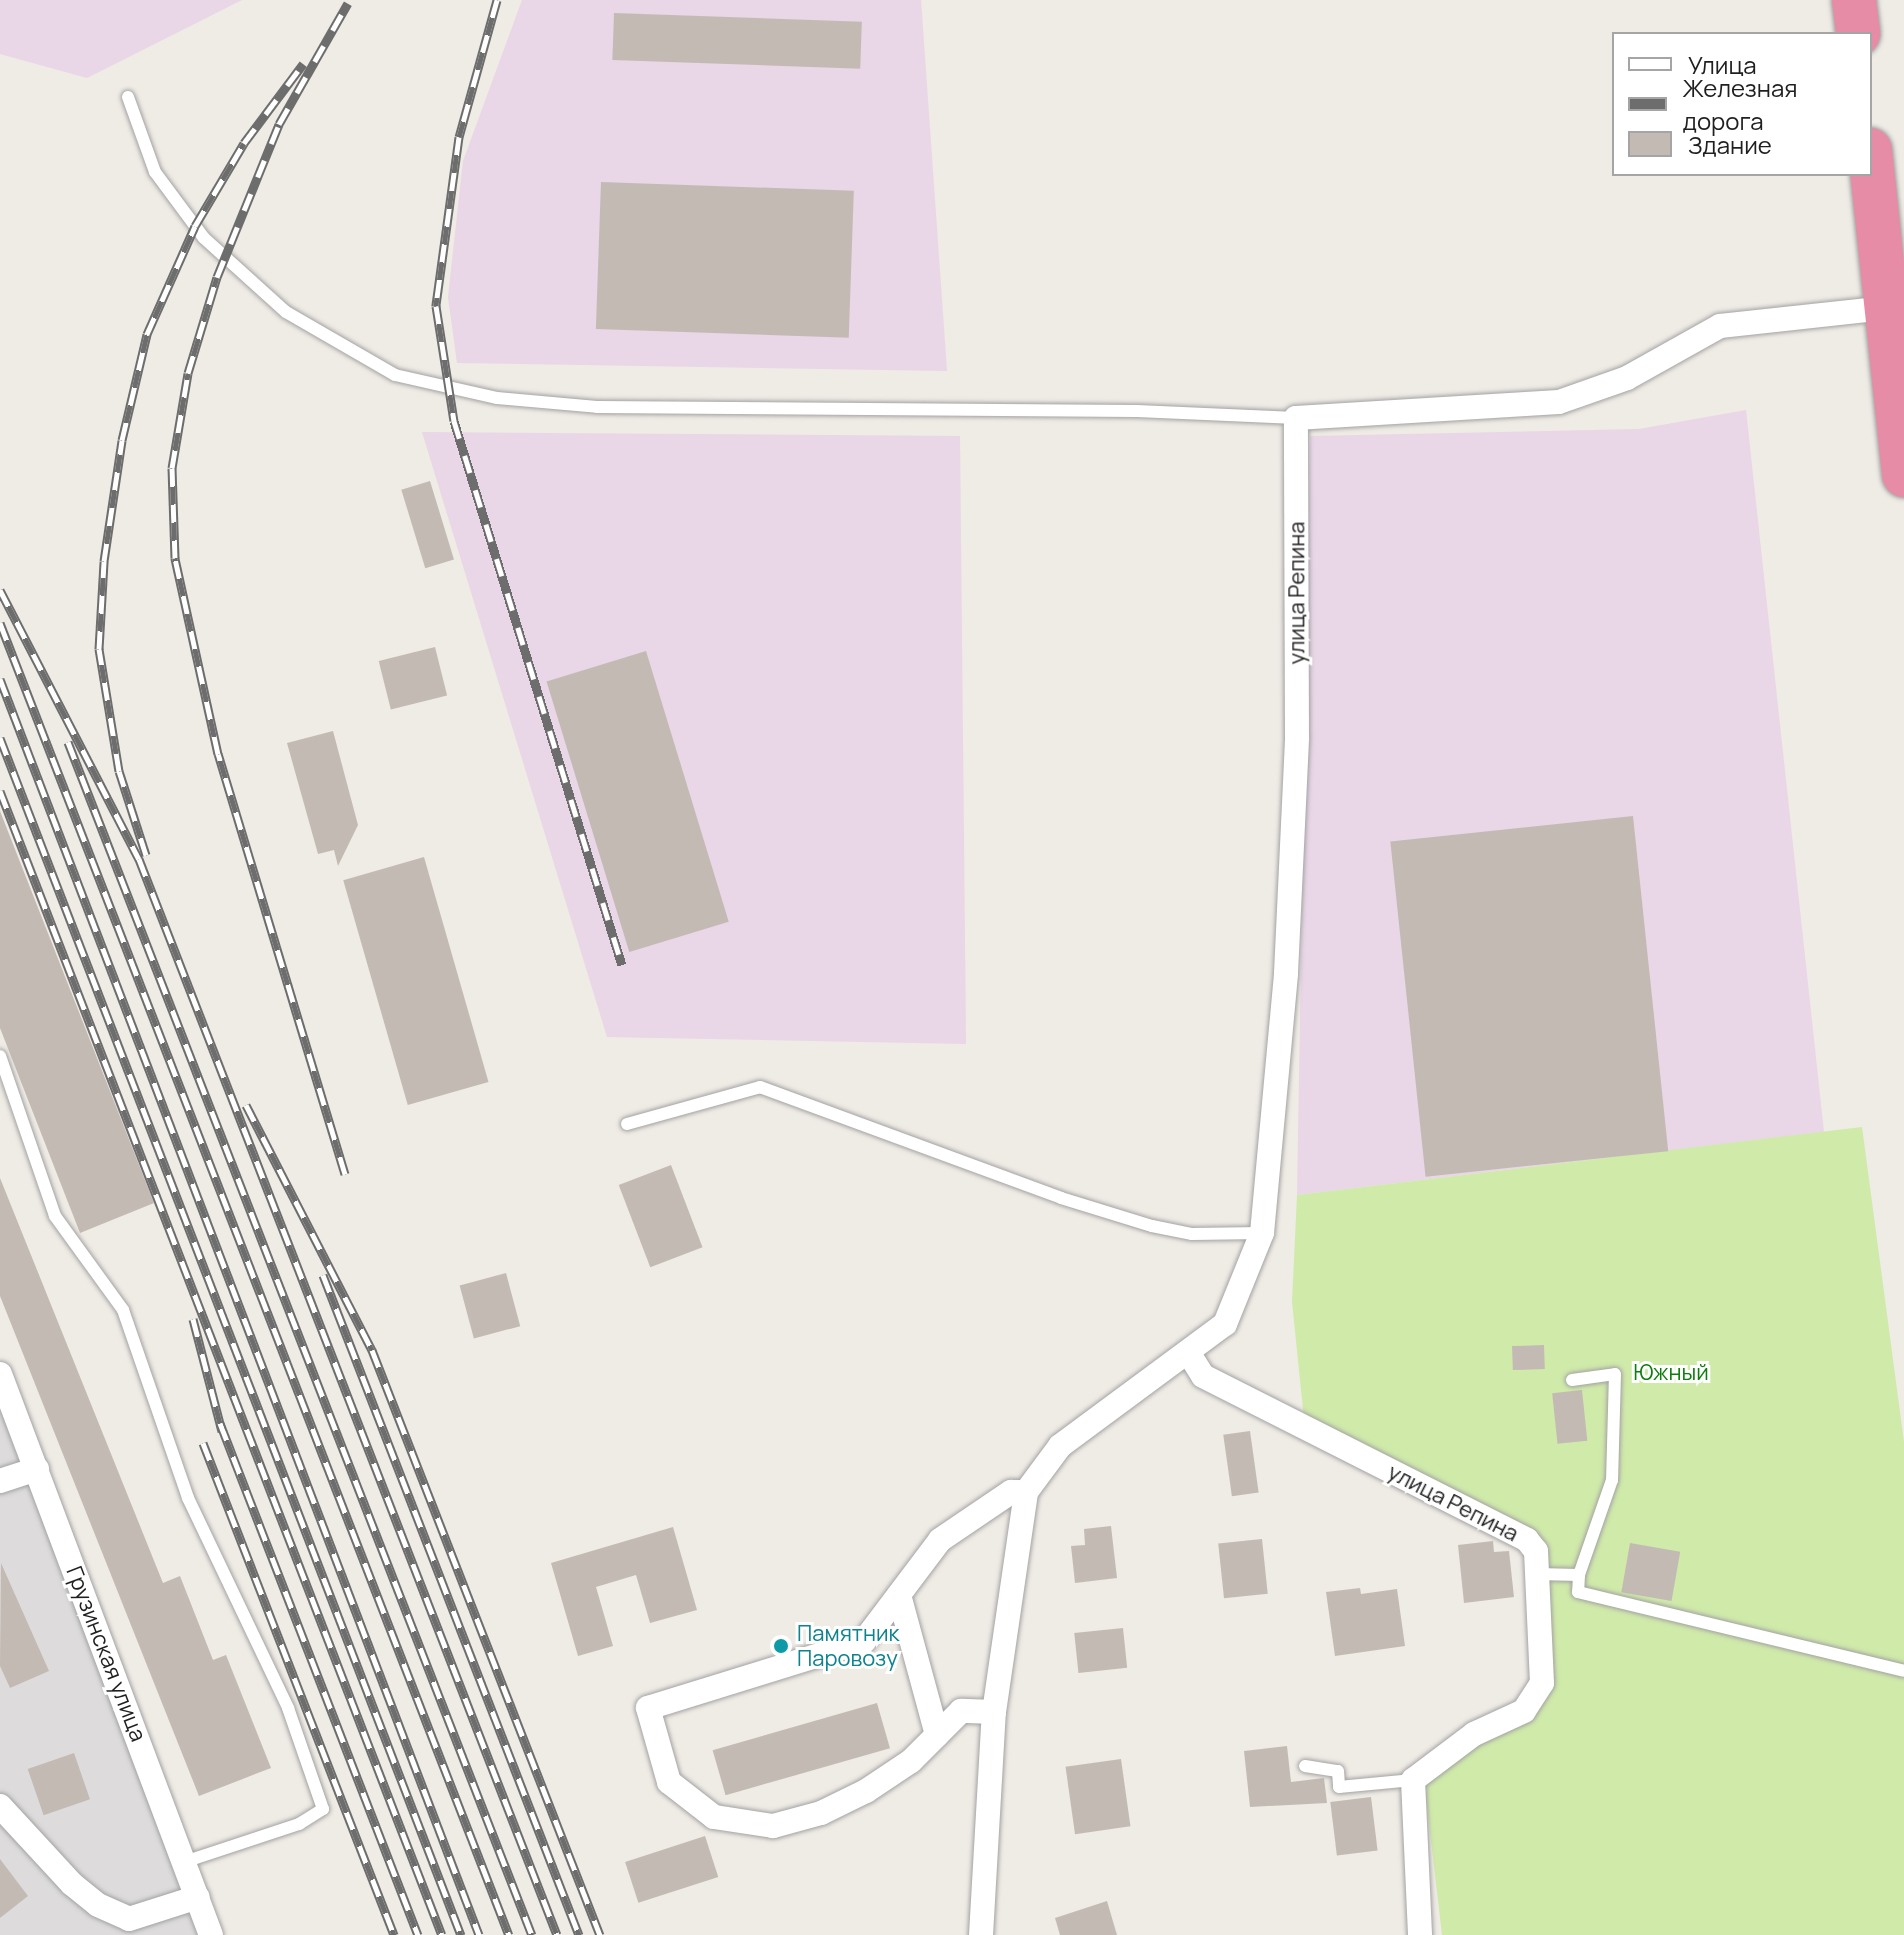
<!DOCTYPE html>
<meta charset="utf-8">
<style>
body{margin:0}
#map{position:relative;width:1904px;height:1935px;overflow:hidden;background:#efebe5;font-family:Manrope,sans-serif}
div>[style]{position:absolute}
.residential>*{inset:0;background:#dddbdc}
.industrial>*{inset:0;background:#e9d6e7}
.grass>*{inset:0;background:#d0eaaa}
.building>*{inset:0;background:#c4bab4;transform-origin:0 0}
.roads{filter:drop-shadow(0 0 2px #a3a3a3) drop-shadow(0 0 2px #a3a3a3)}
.lane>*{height:12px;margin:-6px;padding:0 6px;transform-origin:6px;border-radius:6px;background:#fff}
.street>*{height:24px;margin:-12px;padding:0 12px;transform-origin:12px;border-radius:12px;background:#fff}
.highway>*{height:44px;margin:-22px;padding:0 22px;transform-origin:22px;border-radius:22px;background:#e78ca6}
.rail>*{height:9px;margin-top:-4.5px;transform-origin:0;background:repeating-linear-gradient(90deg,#fff 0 18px,#6d6d6d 0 36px);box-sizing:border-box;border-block:2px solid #6d6d6d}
.dots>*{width:22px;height:22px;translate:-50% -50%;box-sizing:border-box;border:4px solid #fff;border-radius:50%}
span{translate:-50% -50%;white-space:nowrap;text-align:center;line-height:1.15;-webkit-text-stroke:6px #fff;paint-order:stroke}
.street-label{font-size:22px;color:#1f1f1f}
.park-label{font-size:22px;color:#0d7e0b}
.culture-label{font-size:22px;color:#0d838f}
.left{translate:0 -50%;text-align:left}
.legend{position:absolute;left:1612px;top:32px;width:260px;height:144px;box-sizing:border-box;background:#fff;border:2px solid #a5a5a5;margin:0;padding:10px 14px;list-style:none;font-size:24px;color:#1f1f1f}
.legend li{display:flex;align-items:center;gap:16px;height:40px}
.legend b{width:40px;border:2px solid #a5a5a5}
</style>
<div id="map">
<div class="residential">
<div style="clip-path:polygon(0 1374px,211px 1935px,0 1935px)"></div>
</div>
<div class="industrial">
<div style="clip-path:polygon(0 0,242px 0,87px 78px,0 54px)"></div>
<div style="clip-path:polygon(522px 0,921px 0,947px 371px,457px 363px,448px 297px,463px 161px)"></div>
<div style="clip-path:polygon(1746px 410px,1824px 1132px,1297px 1195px,1310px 436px,1639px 429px)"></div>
<div style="clip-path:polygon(422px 432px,960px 436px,966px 1044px,607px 1037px)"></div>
</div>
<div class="grass">
<div style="clip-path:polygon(1862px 1127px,1904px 1442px,1904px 1935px,1442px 1935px,1423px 1772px,1542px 1683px,1536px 1551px,1304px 1419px,1292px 1302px,1297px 1195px)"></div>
</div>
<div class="building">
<div style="left:614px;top:13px;width:248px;height:47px;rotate:2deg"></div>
<div style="left:601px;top:182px;width:253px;height:147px;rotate:2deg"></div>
<div style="left:430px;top:481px;width:82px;height:30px;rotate:73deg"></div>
<div style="left:435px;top:647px;width:50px;height:58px;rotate:76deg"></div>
<div style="left:646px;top:651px;width:283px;height:104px;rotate:73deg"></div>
<div style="clip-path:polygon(333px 731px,358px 825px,338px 866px,334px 850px,318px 854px,287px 743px)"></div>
<div style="clip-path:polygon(0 811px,154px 1203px,80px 1233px,0 1028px)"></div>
<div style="left:1633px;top:816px;width:337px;height:244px;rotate:84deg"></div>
<div style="left:424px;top:857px;width:234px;height:84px;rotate:74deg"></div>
<div style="left:671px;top:1165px;width:88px;height:56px;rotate:69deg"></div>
<div style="clip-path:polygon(0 1178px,163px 1583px,180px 1576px,213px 1660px,226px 1655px,271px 1768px,199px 1796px,0 1296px)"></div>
<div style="left:506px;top:1273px;width:55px;height:48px;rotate:75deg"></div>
<div style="left:1544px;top:1345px;width:24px;height:32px;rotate:88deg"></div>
<div style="left:1582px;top:1390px;width:51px;height:30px;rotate:84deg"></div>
<div style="left:1250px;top:1431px;width:62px;height:27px;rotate:82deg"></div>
<div style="clip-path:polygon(1111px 1526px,1117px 1578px,1075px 1583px,1071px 1546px,1085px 1545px,1084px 1529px)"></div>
<div style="clip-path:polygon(673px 1527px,697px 1610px,650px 1623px,636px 1575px,596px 1587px,613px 1646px,578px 1656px,551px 1563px)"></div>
<div style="left:1262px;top:1539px;width:55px;height:44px;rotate:84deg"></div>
<div style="clip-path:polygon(1493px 1541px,1494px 1552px,1509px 1551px,1514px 1597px,1464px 1603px,1458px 1545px)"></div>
<div style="left:1630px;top:1543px;width:51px;height:50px;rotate:10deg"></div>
<div style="clip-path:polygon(1px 1563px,49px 1671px,10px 1688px,0 1666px)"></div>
<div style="clip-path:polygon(1360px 1588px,1361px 1594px,1397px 1589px,1405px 1646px,1335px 1656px,1326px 1592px)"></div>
<div style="left:1123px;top:1628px;width:40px;height:49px;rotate:84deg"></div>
<div style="left:877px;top:1703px;width:47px;height:171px;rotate:74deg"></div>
<div style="clip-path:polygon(1287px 1746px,1291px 1782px,1324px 1778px,1327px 1803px,1250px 1807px,1244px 1751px)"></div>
<div style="left:74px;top:1753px;width:49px;height:49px;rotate:71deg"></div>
<div style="left:1121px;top:1759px;width:68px;height:56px;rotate:82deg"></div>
<div style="left:1371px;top:1797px;width:54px;height:41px;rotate:83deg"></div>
<div style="left:705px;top:1836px;width:43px;height:84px;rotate:72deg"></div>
<div style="clip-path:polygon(0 1859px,28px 1896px,0 1918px)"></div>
<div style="clip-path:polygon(1107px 1901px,1117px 1935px,1060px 1935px,1055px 1918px)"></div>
</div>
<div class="roads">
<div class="lane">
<div style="left:128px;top:97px;width:80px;rotate:70.2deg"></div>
<div style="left:155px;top:172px;width:82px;rotate:53.4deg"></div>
<div style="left:204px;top:238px;width:110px;rotate:42.1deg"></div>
<div style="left:286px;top:312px;width:126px;rotate:30deg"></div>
<div style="left:395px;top:375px;width:105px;rotate:12.7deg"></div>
<div style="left:497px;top:398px;width:100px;rotate:5.1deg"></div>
<div style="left:597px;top:407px;width:540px;rotate:0.42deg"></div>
<div style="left:1137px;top:411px;width:159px;rotate:2.5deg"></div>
<div style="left:0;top:1056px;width:169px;rotate:71deg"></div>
<div style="left:55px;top:1216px;width:116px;rotate:54.1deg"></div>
<div style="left:123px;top:1310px;width:199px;rotate:70.9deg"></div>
<div style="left:188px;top:1498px;width:233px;rotate:64.5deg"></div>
<div style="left:288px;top:1708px;width:107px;rotate:70.9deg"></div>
<div style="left:323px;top:1809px;width:28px;rotate:148deg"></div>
<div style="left:299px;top:1824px;width:121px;rotate:161.7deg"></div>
<div style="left:627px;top:1124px;width:138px;rotate:-15.5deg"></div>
<div style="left:760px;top:1087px;width:321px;rotate:20.2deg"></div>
<div style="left:1061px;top:1198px;width:95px;rotate:17.1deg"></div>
<div style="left:1152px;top:1226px;width:41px;rotate:11.3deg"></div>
<div style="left:1192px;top:1234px;width:70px;rotate:-0.8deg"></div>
<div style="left:1572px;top:1380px;width:43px;rotate:-7.9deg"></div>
<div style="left:1615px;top:1374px;width:106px;rotate:91.6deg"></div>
<div style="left:1612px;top:1480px;width:101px;rotate:109.2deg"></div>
<div style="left:1537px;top:1574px;width:42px;rotate:1.4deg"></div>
<div style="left:1579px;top:1575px;width:17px;rotate:93deg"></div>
<div style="left:1578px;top:1592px;width:335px;rotate:13.6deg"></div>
<div style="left:1305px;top:1766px;width:33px;rotate:9deg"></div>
<div style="left:1338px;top:1771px;width:16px;rotate:86deg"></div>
<div style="left:1339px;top:1787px;width:74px;rotate:-5.4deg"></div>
</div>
<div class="street">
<div style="left:1188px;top:1352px;width:28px;rotate:58deg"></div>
<div style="left:1203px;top:1376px;width:363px;rotate:26.8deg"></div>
<div style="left:1527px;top:1540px;width:14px;rotate:51deg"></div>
<div style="left:1536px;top:1551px;width:132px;rotate:87.4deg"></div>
<div style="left:1542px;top:1683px;width:33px;rotate:123deg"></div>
<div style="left:1524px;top:1711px;width:55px;rotate:155.3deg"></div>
<div style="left:1474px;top:1734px;width:76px;rotate:143deg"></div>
<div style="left:1413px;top:1780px;width:155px;rotate:87.4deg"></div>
<div style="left:0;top:1374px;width:599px;rotate:69.39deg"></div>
<div style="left:0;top:1481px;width:39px;rotate:-18deg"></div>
<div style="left:899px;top:1595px;width:145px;rotate:74.8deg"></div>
<div style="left:994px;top:1712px;width:33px;rotate:-178deg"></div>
<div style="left:961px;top:1711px;width:71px;rotate:135deg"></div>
<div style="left:911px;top:1761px;width:54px;rotate:146.3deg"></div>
<div style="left:866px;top:1791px;width:50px;rotate:153.9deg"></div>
<div style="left:821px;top:1813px;width:50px;rotate:164.8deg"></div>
<div style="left:773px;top:1826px;width:60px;rotate:-171.3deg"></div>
<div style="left:714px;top:1817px;width:57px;rotate:-142.1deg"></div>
<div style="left:669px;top:1782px;width:77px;rotate:-105.8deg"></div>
<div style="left:648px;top:1708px;width:226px;rotate:-17.2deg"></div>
<div style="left:864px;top:1641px;width:126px;rotate:-53deg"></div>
<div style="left:940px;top:1540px;width:86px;rotate:-34.1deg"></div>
<div style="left:1011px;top:1492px;width:15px"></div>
<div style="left:0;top:1806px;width:106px;rotate:47.3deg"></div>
<div style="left:72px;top:1884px;width:33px;rotate:39deg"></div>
<div style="left:98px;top:1905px;width:34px;rotate:24deg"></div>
<div style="left:129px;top:1919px;width:72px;rotate:-17.7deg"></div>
<div style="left:981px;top:1935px;width:223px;rotate:-86.7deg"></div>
<div style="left:994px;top:1712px;width:222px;rotate:-81.7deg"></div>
<div style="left:1026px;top:1492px;width:57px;rotate:-53.5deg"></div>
<div style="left:1060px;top:1446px;width:205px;rotate:-36.5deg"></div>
<div style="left:1225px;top:1324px;width:98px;rotate:-67.9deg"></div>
<div style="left:1262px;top:1233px;width:261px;rotate:-84.7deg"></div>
<div style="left:1286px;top:973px;width:236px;rotate:-87.3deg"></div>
<div style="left:1297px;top:737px;width:319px;rotate:-90.2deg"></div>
<div style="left:1296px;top:418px;width:263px;rotate:-3.5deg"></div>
<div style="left:1559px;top:402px;width:72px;rotate:-19.4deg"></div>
<div style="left:1627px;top:378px;width:107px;rotate:-29.2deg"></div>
<div style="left:1720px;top:326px;width:168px;rotate:-6.2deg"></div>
</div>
<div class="highway">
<div style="left:1854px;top:0;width:34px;rotate:83deg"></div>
<div style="left:1870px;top:150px;width:327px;rotate:84deg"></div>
</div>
</div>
<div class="rail">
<div style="left:497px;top:0;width:142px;rotate:105.5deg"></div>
<div style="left:459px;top:137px;width:171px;rotate:97.8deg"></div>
<div style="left:436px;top:306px;width:116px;rotate:81.1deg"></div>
<div style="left:454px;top:421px;width:569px;rotate:72.84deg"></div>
<div style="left:0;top:590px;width:303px;rotate:62.7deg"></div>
<div style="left:139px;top:859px;width:1154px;rotate:68.77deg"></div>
<div style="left:0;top:623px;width:1407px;rotate:68.8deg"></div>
<div style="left:0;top:679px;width:1344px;rotate:69.12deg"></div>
<div style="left:0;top:738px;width:1283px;rotate:68.94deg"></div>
<div style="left:68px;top:742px;width:1280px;rotate:68.75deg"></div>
<div style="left:0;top:791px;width:1226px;rotate:68.88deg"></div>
<div style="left:146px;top:855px;width:88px;rotate:-107.8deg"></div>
<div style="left:119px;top:771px;width:124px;rotate:-99.3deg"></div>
<div style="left:99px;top:649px;width:88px;rotate:-86.7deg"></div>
<div style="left:104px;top:561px;width:122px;rotate:-81.5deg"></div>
<div style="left:122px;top:440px;width:109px;rotate:-76.7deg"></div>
<div style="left:147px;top:334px;width:118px;rotate:-66deg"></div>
<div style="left:195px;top:226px;width:96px;rotate:-59.4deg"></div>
<div style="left:244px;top:143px;width:99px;rotate:-53.2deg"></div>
<div style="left:246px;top:1105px;width:276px;rotate:62.8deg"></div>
<div style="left:372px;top:1350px;width:628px;rotate:68.71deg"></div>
<div style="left:345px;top:1174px;width:439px;rotate:-106.8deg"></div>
<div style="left:218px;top:754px;width:201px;rotate:-102.4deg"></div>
<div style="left:175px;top:558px;width:90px;rotate:-91.9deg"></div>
<div style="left:172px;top:468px;width:96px;rotate:-80.4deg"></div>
<div style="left:188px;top:373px;width:100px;rotate:-73.2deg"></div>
<div style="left:217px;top:277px;width:165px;rotate:-67.9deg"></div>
<div style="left:279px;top:124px;width:139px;rotate:-60.3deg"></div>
<div style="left:323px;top:1275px;width:708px;rotate:68.8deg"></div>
<div style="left:193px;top:1319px;width:116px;rotate:75.5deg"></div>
<div style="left:220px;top:1423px;width:549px;rotate:68.86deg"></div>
<div style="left:203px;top:1443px;width:528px;rotate:68.78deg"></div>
</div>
<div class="dots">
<div style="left:781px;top:1646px;background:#0f9aa8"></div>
</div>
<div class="street-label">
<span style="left:1297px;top:593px;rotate:-90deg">улица Репина</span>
<span style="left:1453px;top:1503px;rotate:27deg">улица Репина</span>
<span style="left:106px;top:1654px;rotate:69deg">Грузинская улица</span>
</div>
<div class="park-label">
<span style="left:1671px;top:1373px">Южный</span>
</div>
<div class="culture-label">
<span class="left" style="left:797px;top:1646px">Памятник<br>Паровозу</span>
</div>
<ul class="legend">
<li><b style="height:10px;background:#fff"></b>Улица</li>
<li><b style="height:10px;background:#6d6d6d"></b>Железная дорога</li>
<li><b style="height:22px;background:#c4bab4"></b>Здание</li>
</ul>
</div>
